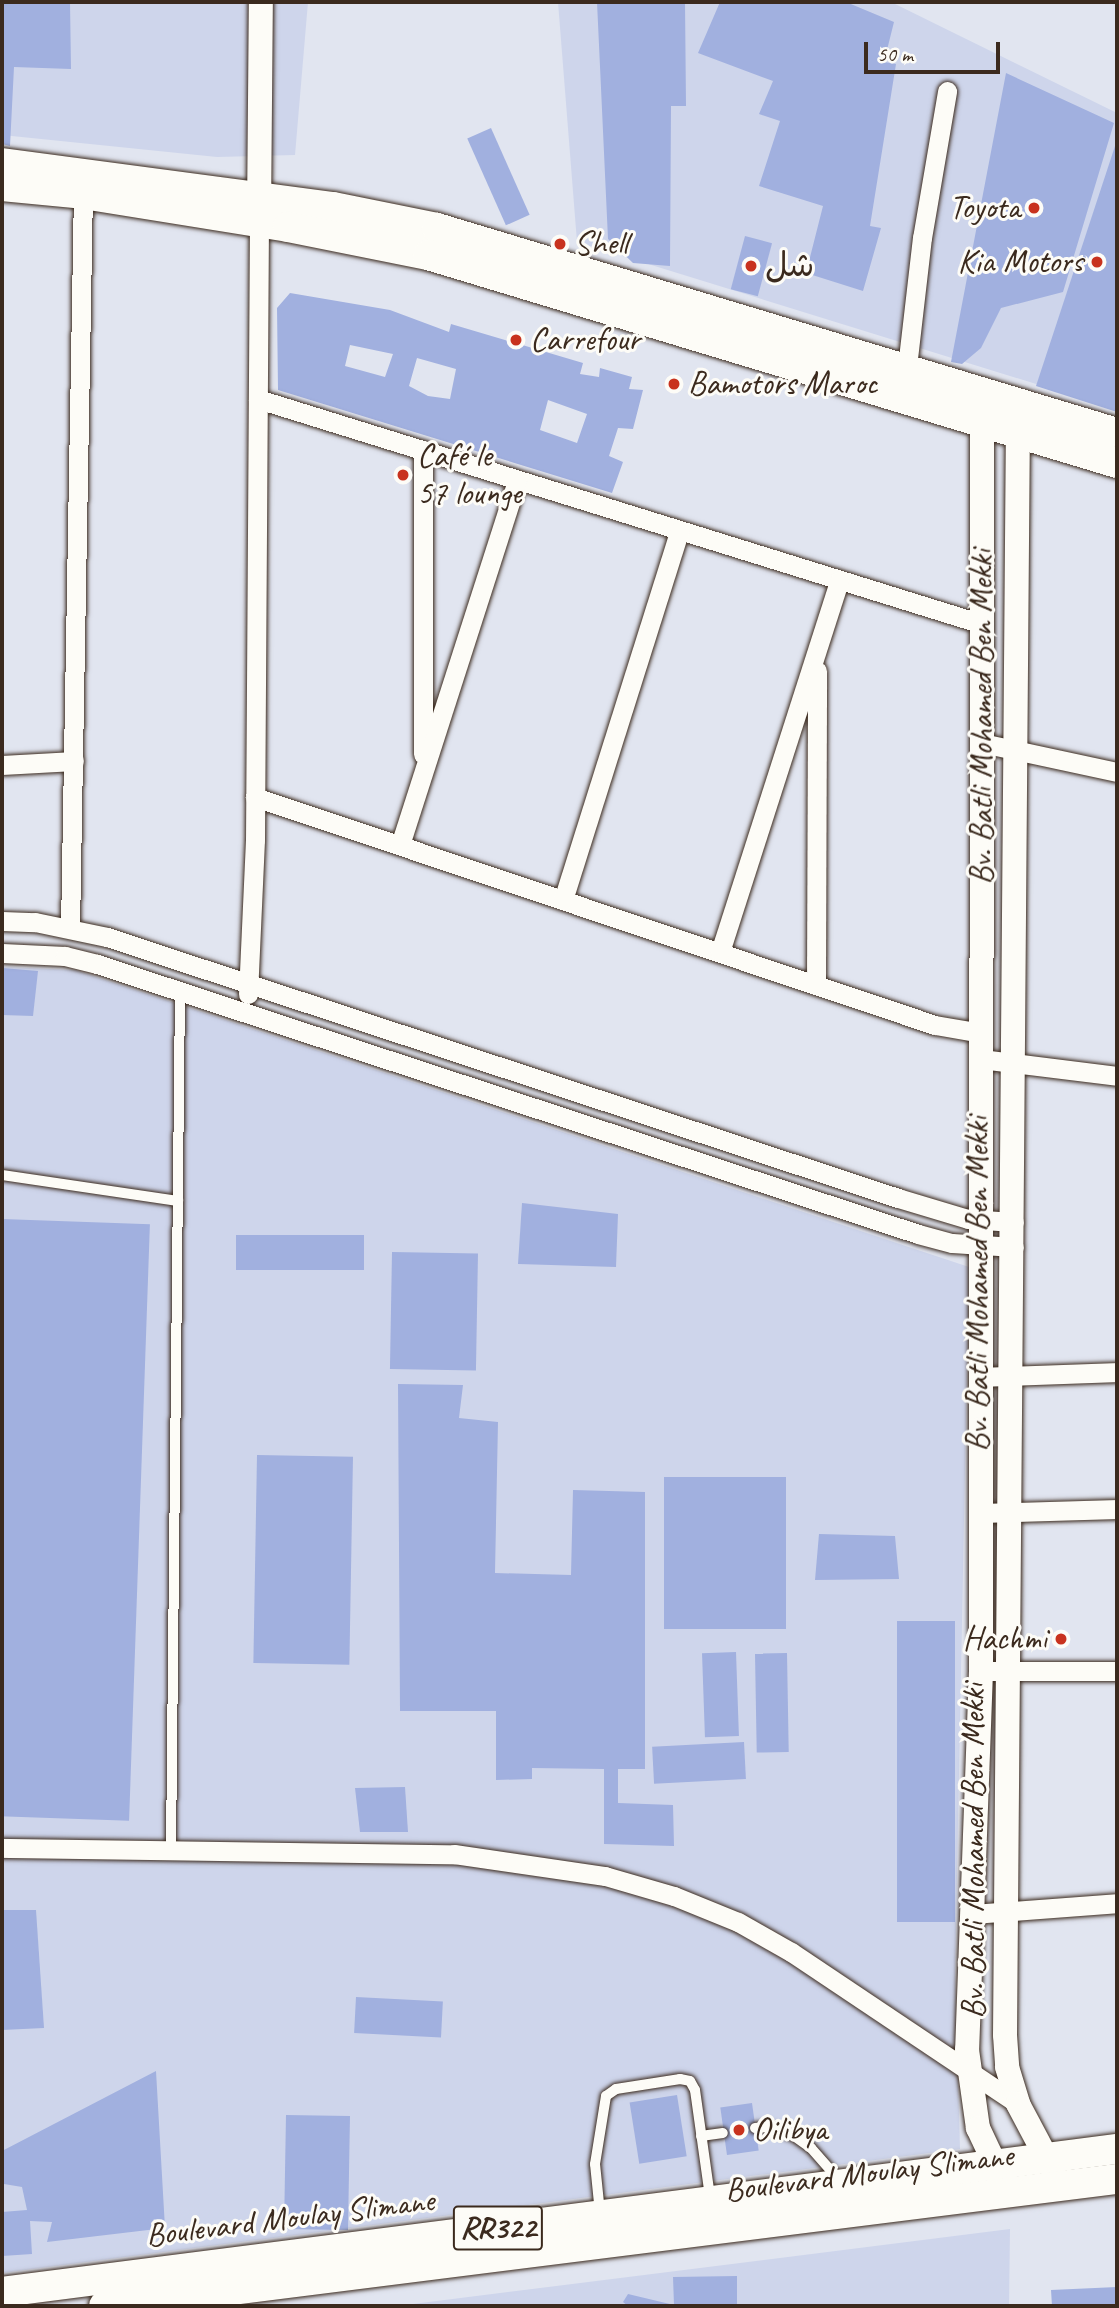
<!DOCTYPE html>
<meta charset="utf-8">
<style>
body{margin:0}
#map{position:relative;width:1119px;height:2308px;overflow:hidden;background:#e1e5f0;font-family:Caveat,"Playpen Sans Arabic",sans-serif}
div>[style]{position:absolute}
.built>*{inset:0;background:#ced5eb}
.building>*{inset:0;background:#a1b0df;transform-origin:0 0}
.roads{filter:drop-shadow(0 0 2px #3b2a1e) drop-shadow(0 0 2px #3b2a1e)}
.service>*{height:10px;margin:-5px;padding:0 5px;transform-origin:5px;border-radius:5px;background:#fdfcf7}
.minor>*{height:19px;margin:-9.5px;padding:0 9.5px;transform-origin:9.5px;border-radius:9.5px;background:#fdfcf7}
.tertiary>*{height:24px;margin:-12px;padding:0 12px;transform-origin:12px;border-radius:12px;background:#fdfcf7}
.primary>*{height:30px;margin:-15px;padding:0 15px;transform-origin:15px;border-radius:15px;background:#fdfcf7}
.dots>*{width:19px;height:19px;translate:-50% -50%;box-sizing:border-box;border:4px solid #fdfcf7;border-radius:50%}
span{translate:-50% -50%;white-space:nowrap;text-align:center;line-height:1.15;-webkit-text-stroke:6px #fdfcf7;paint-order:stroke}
.shield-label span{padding:2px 5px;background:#fdfcf7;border:2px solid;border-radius:5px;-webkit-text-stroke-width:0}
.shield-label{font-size:32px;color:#3b2a1e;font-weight:700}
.poi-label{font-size:33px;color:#3b2a1e}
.right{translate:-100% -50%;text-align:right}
.left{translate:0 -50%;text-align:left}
.street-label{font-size:33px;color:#3b2a1e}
.frame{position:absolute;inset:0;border:4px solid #3b2a1e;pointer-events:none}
.scale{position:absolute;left:864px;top:42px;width:136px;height:32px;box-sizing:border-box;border:4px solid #3b2a1e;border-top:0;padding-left:9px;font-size:21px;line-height:24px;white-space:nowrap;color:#3b2a1e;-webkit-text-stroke:5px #fdfcf7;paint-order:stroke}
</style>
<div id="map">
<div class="built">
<div style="clip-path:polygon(2px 2px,308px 2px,295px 155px,217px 157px,2px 135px)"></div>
<div style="clip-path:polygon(558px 2px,891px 2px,1117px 113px,1117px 409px,577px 242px)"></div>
<div style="clip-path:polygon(2px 967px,75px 970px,969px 1267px,955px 1975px,960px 2149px,2px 2273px)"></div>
<div style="clip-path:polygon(1010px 2229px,1009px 2306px,397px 2306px)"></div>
</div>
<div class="building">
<div style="clip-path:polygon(2px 2px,70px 2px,71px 69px,14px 67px,10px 146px,2px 144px)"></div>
<div style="clip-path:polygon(597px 2px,685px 2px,686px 106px,671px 106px,670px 266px,633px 263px,608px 239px)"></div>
<div style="clip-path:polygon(720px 2px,846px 2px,894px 22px,884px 62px,896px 64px,870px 226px,881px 228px,863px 291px,806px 273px,823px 206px,759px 186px,780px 121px,759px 114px,773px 81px,698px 53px)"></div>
<div style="clip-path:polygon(1006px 73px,1114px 123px,1063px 292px,1001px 308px,981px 348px,962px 364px,951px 362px)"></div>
<div style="left:491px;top:128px;width:95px;height:26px;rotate:66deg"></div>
<div style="clip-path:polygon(1117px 140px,1117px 412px,1036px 386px)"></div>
<div style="left:745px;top:236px;width:28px;height:55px;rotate:15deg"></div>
<div style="clip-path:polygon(evenodd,290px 293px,390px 310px,449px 332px,451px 324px,583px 363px,580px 374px,599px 377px,600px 368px,632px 377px,629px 389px,643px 390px,633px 429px,618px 428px,609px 456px,623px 462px,612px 493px,278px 390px,277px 308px,290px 293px,350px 345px,393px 354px,385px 377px,345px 366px,350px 345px,290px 293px,417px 358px,456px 369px,450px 399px,428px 396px,409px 386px,417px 358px,290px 293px,548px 400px,587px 414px,577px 443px,540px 430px,548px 400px)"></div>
<div style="clip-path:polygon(2px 968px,38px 971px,33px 1016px,2px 1015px)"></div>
<div style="clip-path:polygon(522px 1203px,618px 1214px,616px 1267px,518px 1264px)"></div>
<div style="left:2px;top:1219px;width:148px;height:597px;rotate:2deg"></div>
<div style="left:236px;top:1235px;width:128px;height:35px"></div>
<div style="left:392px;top:1252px;width:86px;height:117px;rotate:1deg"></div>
<div style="clip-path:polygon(398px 1384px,463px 1385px,459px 1418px,498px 1422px,495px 1573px,571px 1575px,573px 1490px,645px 1492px,645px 1769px,618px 1769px,618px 1803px,673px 1805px,674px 1846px,604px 1844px,604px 1769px,532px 1768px,532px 1779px,496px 1780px,496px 1711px,400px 1711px)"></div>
<div style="left:257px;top:1455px;width:96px;height:208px;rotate:1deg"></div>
<div style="left:664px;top:1477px;width:122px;height:152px"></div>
<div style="clip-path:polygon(819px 1534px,895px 1536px,899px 1579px,815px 1580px)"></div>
<div style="left:955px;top:1621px;width:301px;height:58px;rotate:90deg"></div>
<div style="left:736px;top:1652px;width:84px;height:34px;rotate:88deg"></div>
<div style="left:787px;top:1653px;width:99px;height:32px;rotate:89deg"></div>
<div style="left:744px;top:1742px;width:37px;height:92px;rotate:87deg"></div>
<div style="clip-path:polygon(405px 1787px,408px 1832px,360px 1832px,355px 1788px)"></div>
<div style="clip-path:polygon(2px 1910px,36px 1910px,44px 2028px,2px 2030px)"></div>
<div style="left:356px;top:1997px;width:87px;height:36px;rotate:3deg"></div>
<div style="clip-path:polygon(156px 2071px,165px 2228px,47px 2242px,52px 2222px,30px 2221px,32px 2254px,2px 2256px,2px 2212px,27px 2210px,22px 2187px,4px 2184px,2px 2151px)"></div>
<div style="left:677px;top:2095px;width:62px;height:48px;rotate:81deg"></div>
<div style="left:752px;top:2103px;width:48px;height:32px;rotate:82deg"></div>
<div style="left:286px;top:2115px;width:64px;height:114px;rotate:1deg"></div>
<div style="clip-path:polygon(737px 2276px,737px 2306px,628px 2306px,623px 2302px,628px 2294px,674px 2305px,673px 2277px)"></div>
<div style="clip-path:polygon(1117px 2287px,1117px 2306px,1052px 2306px,1051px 2290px)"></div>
</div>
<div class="roads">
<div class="service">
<div style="left:2px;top:1175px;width:178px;rotate:8.4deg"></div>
<div style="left:171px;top:1849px;width:858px;rotate:-89.4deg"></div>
<div style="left:755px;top:2128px;width:13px;rotate:-4deg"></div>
<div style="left:768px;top:2127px;width:28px;rotate:19deg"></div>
<div style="left:794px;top:2136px;width:21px;rotate:35deg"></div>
<div style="left:811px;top:2148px;width:44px;rotate:48.7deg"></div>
<div style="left:701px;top:2136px;width:22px;rotate:-8deg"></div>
<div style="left:600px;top:2213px;width:49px;rotate:-95.8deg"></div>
<div style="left:595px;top:2164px;width:69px;rotate:-80.8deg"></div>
<div style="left:606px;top:2096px;width:12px;rotate:-35deg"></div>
<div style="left:616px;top:2089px;width:65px;rotate:-8.9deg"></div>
<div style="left:680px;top:2079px;width:10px;rotate:11deg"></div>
<div style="left:690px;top:2081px;width:10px;rotate:61deg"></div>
<div style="left:695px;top:2090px;width:108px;rotate:82deg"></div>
</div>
<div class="minor">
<div style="left:907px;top:367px;width:130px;rotate:-83.4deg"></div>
<div style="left:922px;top:238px;width:149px;rotate:-80.3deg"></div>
<div style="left:258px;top:399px;width:758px;rotate:17.26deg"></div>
<div style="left:423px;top:450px;width:304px;rotate:90deg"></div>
<div style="left:982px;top:743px;width:138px;rotate:12.1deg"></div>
<div style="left:2px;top:765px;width:72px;rotate:-3.2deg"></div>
<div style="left:255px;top:797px;width:717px;rotate:18.54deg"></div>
<div style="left:935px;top:1025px;width:48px;rotate:9.7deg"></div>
<div style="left:400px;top:845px;width:383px;rotate:-72.2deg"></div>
<div style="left:563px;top:900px;width:387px;rotate:-72.5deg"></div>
<div style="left:2px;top:921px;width:33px;rotate:2deg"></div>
<div style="left:35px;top:922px;width:74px;rotate:11.8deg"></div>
<div style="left:107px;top:937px;width:833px;rotate:18.26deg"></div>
<div style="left:898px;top:1198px;width:73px;rotate:16.7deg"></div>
<div style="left:968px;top:1219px;width:46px;rotate:3.7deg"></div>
<div style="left:70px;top:928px;width:734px;rotate:-88.99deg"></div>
<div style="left:720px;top:952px;width:390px;rotate:-72.2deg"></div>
<div style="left:2px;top:953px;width:63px;rotate:2.7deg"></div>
<div style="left:65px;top:956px;width:33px;rotate:14deg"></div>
<div style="left:97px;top:964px;width:864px;rotate:18.2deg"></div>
<div style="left:918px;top:1234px;width:35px;rotate:15deg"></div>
<div style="left:952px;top:1243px;width:62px;rotate:3.7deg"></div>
<div style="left:816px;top:985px;width:314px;rotate:-89.8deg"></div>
<div style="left:248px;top:994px;width:154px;rotate:-87.4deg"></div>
<div style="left:255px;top:840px;width:617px;rotate:-89.63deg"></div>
<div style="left:981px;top:1059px;width:137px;rotate:7.1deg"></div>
<div style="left:981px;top:1377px;width:136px;rotate:-2.1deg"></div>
<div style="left:982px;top:1513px;width:135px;rotate:-1.7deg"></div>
<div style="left:981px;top:1671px;width:136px"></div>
<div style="left:2px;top:1848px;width:452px;rotate:0.8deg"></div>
<div style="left:454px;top:1854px;width:153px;rotate:8.3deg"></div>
<div style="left:605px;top:1876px;width:72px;rotate:16.2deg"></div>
<div style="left:674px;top:1896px;width:69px;rotate:22.1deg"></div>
<div style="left:738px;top:1922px;width:61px;rotate:29.5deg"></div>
<div style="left:791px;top:1952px;width:273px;rotate:33.8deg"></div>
<div style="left:972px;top:1914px;width:145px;rotate:-4.3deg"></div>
</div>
<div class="tertiary">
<div style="left:259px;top:215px;width:213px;rotate:-89.5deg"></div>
<div style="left:982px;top:406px;width:1265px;rotate:90.05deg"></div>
<div style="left:981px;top:1671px;width:379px;rotate:92.1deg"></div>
<div style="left:967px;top:2050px;width:79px;rotate:82deg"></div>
<div style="left:978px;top:2128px;width:56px;rotate:64.8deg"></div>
<div style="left:1018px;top:417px;width:1618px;rotate:90.46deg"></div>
<div style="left:1005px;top:2035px;width:32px;rotate:86deg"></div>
<div style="left:1007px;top:2067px;width:39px;rotate:73deg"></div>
<div style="left:1018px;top:2104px;width:77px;rotate:62.1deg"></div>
</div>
<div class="primary">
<div style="left:2px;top:163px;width:334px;rotate:7.6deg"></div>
<div style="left:333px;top:207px;width:106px;rotate:11.4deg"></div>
<div style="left:437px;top:228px;width:710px;rotate:16.78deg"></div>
<div style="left:2px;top:186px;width:81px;rotate:5.6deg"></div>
<div style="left:83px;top:194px;width:208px;rotate:9.1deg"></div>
<div style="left:288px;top:227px;width:143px;rotate:11.3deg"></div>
<div style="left:428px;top:255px;width:720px;rotate:16.8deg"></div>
<div style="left:2px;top:2292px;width:1124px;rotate:-7.31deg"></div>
<div style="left:104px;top:2306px;width:1021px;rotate:-7.15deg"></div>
</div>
</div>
<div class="dots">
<div style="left:1034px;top:208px;background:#c8321e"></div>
<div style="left:560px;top:244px;background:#c8321e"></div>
<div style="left:1097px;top:262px;background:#c8321e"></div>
<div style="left:751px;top:266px;background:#c8321e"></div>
<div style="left:516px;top:340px;background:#c8321e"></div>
<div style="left:674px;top:384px;background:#c8321e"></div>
<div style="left:403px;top:475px;background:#c8321e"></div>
<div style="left:1061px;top:1639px;background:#c8321e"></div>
<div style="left:739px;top:2130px;background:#c8321e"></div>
</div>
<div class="shield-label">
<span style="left:498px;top:2228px">RR322</span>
</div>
<div class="poi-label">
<span class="right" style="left:1020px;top:208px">Toyota</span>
<span class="left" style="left:574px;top:244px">Shell</span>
<span class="right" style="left:1083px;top:262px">Kia Motors</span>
<span class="left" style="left:765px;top:266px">شل</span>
<span class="left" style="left:530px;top:340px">Carrefour</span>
<span class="left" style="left:688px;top:384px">Bamotors Maroc</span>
<span class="left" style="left:417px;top:475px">Café le<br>57 lounge</span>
<span class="right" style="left:1047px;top:1639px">Hachmi</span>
<span class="left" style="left:753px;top:2130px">Oilibya</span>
</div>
<div class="street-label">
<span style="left:982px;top:717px;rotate:-90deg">Bv. Batli Mohamed Ben Mekki</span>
<span style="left:978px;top:1284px;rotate:-90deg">Bv. Batli Mohamed Ben Mekki</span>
<span style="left:974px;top:1851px;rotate:-90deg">Bv. Batli Mohamed Ben Mekki</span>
<span style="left:869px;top:2173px;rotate:-7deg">Boulevard Moulay Slimane</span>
<span style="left:290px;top:2218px;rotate:-7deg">Boulevard Moulay Slimane</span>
</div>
<div class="frame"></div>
<div class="scale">50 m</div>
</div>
